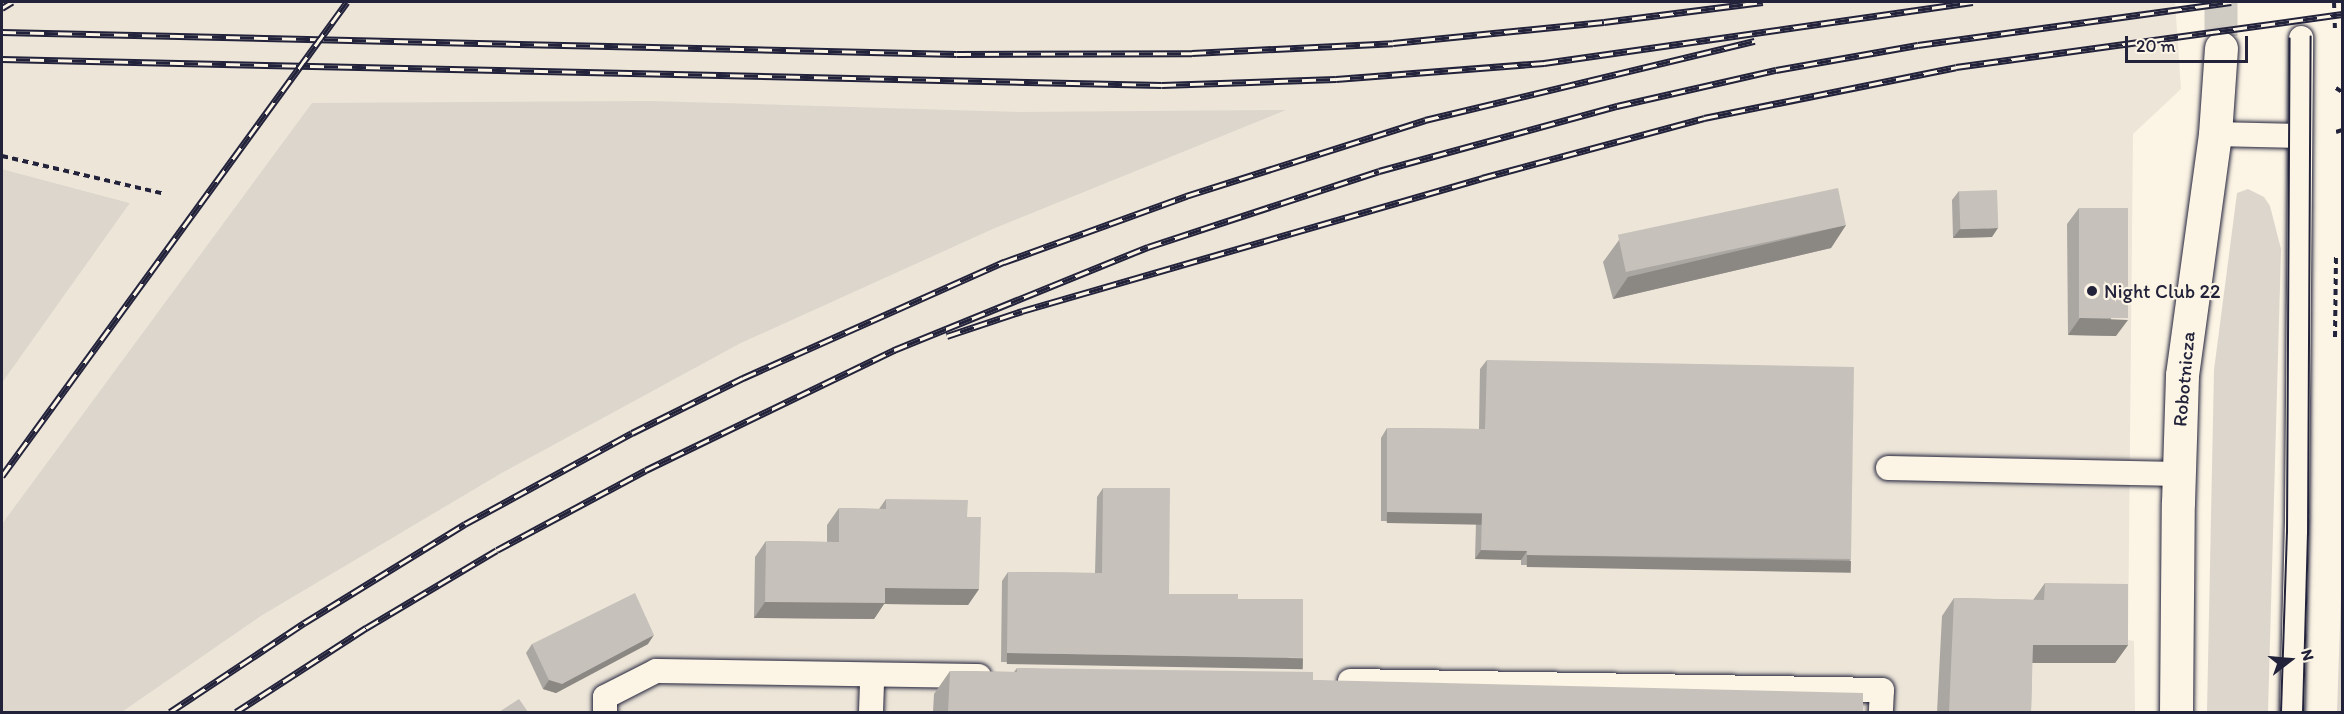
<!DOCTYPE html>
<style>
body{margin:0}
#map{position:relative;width:2344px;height:714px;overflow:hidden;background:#fcf5e5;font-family:Itim,sans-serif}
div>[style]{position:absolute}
.built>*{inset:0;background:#ece5d8}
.green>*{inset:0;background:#dcd6cc}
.secondary-tunnel>*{height:33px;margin-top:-16.5px;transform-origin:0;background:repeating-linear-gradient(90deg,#d0cbc3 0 33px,transparent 0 49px)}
.path>*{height:4px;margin-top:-2px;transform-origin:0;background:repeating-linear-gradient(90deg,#22223b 0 6px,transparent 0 10.5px)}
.roads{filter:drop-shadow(0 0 2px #22223b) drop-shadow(0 0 2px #22223b)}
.lane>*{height:24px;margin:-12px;padding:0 12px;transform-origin:12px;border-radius:12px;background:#fcf5e5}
.secondary>*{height:33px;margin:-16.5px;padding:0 16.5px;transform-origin:16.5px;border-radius:16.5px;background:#fcf5e5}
.tram>*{height:1.5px;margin:-0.75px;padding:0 0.75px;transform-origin:0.75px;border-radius:0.75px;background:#22223b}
.rail>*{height:7px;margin-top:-3.5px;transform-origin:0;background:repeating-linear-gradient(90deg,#fcf5e5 0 14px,#22223b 0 28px);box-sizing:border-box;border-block:2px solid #22223b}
.wall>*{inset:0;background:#aaa6a1}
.shaded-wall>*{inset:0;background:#8b8783;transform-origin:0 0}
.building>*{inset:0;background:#c6c1bb;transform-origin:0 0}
.dots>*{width:16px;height:16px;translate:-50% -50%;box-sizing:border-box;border:3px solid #fcf5e5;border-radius:50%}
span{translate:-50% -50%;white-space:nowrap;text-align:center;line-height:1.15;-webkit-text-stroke:4.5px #fcf5e5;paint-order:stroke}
.poi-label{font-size:20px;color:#22223b}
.left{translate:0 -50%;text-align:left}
.street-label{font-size:20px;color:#22223b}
.frame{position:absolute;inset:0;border:3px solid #22223b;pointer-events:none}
.north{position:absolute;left:2260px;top:630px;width:60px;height:60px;-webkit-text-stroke:4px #fcf5e5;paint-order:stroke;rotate:74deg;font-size:16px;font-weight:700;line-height:24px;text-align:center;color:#22223b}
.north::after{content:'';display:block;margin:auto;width:21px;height:27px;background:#22223b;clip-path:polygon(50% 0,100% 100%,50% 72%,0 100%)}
.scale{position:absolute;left:2125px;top:36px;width:123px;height:27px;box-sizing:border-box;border:3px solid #22223b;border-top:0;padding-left:8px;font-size:18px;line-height:21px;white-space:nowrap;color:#22223b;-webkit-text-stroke:4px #fcf5e5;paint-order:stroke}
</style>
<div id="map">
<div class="built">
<div style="clip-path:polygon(2px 2px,2175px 2px,2181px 89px,2133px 134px,2128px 640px,2134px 641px,2135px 712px,122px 712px,261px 616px,502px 473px,743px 342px,2px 566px,2px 383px,130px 203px,2px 169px)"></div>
</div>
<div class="green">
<div style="clip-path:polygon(652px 101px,1020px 112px,1286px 110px,995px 228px,743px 342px,502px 473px,261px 616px,122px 712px,2px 712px,2px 524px,312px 103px)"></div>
<div style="clip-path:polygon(2px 169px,130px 203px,2px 383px)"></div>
<div style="clip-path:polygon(2248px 189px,2264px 197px,2270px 206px,2281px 249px,2268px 712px,2207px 712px,2214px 370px,2237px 193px)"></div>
<div style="clip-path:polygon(2342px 534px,2342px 712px,2337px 712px,2341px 596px)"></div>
</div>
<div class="secondary-tunnel">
<div style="left:2221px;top:2px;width:46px;rotate:90deg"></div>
</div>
<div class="path">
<div style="left:2334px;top:2px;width:26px;rotate:88deg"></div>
<div style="left:2336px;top:88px;width:7px;rotate:34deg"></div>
<div style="left:2336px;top:132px;width:6px;rotate:-18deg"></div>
<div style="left:2px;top:156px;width:167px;rotate:13.1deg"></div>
<div style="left:2335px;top:337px;width:83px;rotate:-89.3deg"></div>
</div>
<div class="roads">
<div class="lane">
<div style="left:2215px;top:134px;width:85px;rotate:1.3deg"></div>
<div style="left:1888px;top:468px;width:291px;rotate:1.2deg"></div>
<div style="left:1350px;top:681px;width:532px;rotate:0.97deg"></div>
<div style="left:1882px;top:690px;width:22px;rotate:93deg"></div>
<div style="left:605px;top:712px;width:15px;rotate:-90deg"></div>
<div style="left:605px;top:697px;width:57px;rotate:-27deg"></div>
<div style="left:656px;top:671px;width:323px;rotate:0.9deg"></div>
<div style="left:871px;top:712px;width:37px;rotate:-88deg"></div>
<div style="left:2292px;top:712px;width:196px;rotate:-88.5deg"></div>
<div style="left:2297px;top:516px;width:478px;rotate:-89.5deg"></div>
</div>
<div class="secondary">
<div style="left:2176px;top:712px;width:209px;rotate:-89.5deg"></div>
<div style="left:2178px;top:503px;width:128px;rotate:-88.2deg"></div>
<div style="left:2182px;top:375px;width:243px;rotate:-82.2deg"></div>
<div style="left:2215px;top:134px;width:86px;rotate:-86deg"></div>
</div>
</div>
<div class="tram">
<div style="left:2281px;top:712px;width:179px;rotate:-88.1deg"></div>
<div style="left:2287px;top:533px;width:494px;rotate:-89.7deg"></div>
<div style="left:2303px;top:712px;width:177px;rotate:-88.4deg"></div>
<div style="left:2308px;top:535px;width:498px;rotate:-89.7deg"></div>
</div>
<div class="rail">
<div style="left:2px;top:8px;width:12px;rotate:-31deg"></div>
<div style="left:2px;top:32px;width:955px;rotate:1.32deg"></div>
<div style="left:957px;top:54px;width:235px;rotate:-0.2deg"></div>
<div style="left:1192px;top:53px;width:201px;rotate:-2.8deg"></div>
<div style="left:1393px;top:43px;width:212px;rotate:-5.7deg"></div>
<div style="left:1604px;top:22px;width:160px;rotate:-7.2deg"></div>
<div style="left:2px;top:59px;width:1160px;rotate:1.28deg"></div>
<div style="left:1162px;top:85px;width:174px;rotate:-2deg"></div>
<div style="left:1336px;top:79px;width:209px;rotate:-4.4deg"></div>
<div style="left:1544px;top:63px;width:433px;rotate:-8.1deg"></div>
<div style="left:947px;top:336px;width:79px;rotate:-18.4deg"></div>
<div style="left:1022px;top:311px;width:479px;rotate:-16.1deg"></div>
<div style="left:1482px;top:178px;width:230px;rotate:-15.1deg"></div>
<div style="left:1704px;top:118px;width:257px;rotate:-11.4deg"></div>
<div style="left:1956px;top:67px;width:390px;rotate:-7.8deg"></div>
<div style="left:2px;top:476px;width:586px;rotate:-53.95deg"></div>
<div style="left:170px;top:712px;width:161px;rotate:-33.6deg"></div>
<div style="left:304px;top:623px;width:189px;rotate:-31.6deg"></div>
<div style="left:465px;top:524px;width:190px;rotate:-28.6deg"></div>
<div style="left:632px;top:433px;width:124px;rotate:-26.4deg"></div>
<div style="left:743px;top:378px;width:286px;rotate:-24deg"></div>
<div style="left:1004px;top:262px;width:194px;rotate:-19.9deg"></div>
<div style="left:1186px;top:196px;width:251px;rotate:-17.6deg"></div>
<div style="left:1425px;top:120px;width:339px;rotate:-13.5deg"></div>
<div style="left:236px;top:712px;width:155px;rotate:-32.9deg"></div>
<div style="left:366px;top:628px;width:152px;rotate:-30.8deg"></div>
<div style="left:497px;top:550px;width:169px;rotate:-28.2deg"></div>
<div style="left:646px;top:470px;width:276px;rotate:-25.8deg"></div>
<div style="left:894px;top:350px;width:274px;rotate:-22.1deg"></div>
<div style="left:1148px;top:247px;width:243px;rotate:-18.2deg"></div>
<div style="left:1379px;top:171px;width:247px;rotate:-15.3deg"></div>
<div style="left:1617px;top:106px;width:163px;rotate:-12.8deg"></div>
<div style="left:1776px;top:70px;width:144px;rotate:-10deg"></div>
<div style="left:1918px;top:45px;width:316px;rotate:-7.8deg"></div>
</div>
<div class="wall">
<div style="clip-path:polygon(1959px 191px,1992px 237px,1953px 238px,1952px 200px)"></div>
<div style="clip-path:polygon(2079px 208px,2116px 336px,2068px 335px,2067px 224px)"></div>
<div style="clip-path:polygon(1846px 225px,1831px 248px,1613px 299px,1603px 262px,1619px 240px)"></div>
<div style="clip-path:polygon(1487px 360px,1851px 559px,1844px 568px,1521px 565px,1521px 560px,1475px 559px,1476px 522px,1381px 521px,1381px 438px,1387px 428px,1479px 429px,1480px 369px)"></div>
<div style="clip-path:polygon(1103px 488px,1169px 594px,1238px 599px,1297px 667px,1001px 662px,1002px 581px,1008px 572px,1095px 573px,1097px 497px)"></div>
<div style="clip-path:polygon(886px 499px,967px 517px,979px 589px,968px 605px,884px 604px,874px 619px,754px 618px,755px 557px,766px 541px,827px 542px,827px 525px,839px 508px,879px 509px)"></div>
<div style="clip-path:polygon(2045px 583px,2128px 645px,2115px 663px,2032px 663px,2031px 712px,1937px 712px,1942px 616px,1954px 598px,2033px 600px)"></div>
<div style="clip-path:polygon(532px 644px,648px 644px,556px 693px,543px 689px,526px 653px)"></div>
<div style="clip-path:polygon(1017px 668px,1313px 680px,1863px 712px,933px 712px,934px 694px,950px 671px,1014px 672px)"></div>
</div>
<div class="shaded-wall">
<div style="clip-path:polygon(1846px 225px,1831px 248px,1613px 299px,1628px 277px)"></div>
<div style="clip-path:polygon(1998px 228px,1992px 237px,1953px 238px,1960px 229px)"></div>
<div style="clip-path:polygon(2080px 318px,2128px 320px,2116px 336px,2068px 335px)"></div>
<div style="left:1387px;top:512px;width:95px;height:11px;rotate:1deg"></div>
<div style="clip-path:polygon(1481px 550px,1527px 551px,1521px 560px,1475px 559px)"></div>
<div style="left:1527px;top:555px;width:324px;height:12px;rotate:1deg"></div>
<div style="clip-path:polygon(885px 588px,979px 589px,968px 605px,884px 604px,874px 619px,754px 618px,765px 602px)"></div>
<div style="clip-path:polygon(654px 635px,648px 644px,556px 693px,543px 689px,549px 680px)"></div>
<div style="clip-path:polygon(2033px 645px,2128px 645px,2115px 663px,2020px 663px)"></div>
<div style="left:1007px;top:653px;width:296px;height:11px;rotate:1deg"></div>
</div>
<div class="building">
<div style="left:1838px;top:188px;width:38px;height:225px;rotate:78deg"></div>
<div style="left:1997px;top:190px;width:38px;height:38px;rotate:88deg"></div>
<div style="left:2079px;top:208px;width:49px;height:110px"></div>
<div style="clip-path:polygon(1487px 360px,1854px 367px,1851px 559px,1527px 555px,1527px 551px,1481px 550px,1482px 513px,1387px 512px,1387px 428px,1485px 429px)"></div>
<div style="clip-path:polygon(1103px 488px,1170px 488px,1169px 594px,1238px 594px,1238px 599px,1303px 599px,1303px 658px,1007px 653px,1008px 572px,1102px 573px)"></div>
<div style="clip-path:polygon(886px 499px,968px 500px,967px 517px,981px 517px,979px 589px,885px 588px,885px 603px,765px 602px,766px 541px,839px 542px,839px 508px,886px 509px)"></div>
<div style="clip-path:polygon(2045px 583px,2128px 584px,2128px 645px,2033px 645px,2031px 712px,1949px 712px,1954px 598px,2044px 600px)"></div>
<div style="clip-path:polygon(635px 593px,654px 635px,562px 684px,549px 680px,532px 644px)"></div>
<div style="clip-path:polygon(1017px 668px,1313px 672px,1313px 680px,1863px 693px,1863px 712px,948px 712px,950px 671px,1017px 672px)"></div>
<div style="clip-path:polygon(519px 699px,528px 712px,499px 712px)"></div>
</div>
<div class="dots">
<div style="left:2092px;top:291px;background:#22223b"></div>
</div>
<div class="poi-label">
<span class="left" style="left:2104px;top:291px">Night Club 22</span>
</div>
<div class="street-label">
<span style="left:2184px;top:379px;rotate:-85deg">Robotnicza</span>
</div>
<div class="frame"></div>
<div class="north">N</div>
<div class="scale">20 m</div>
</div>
